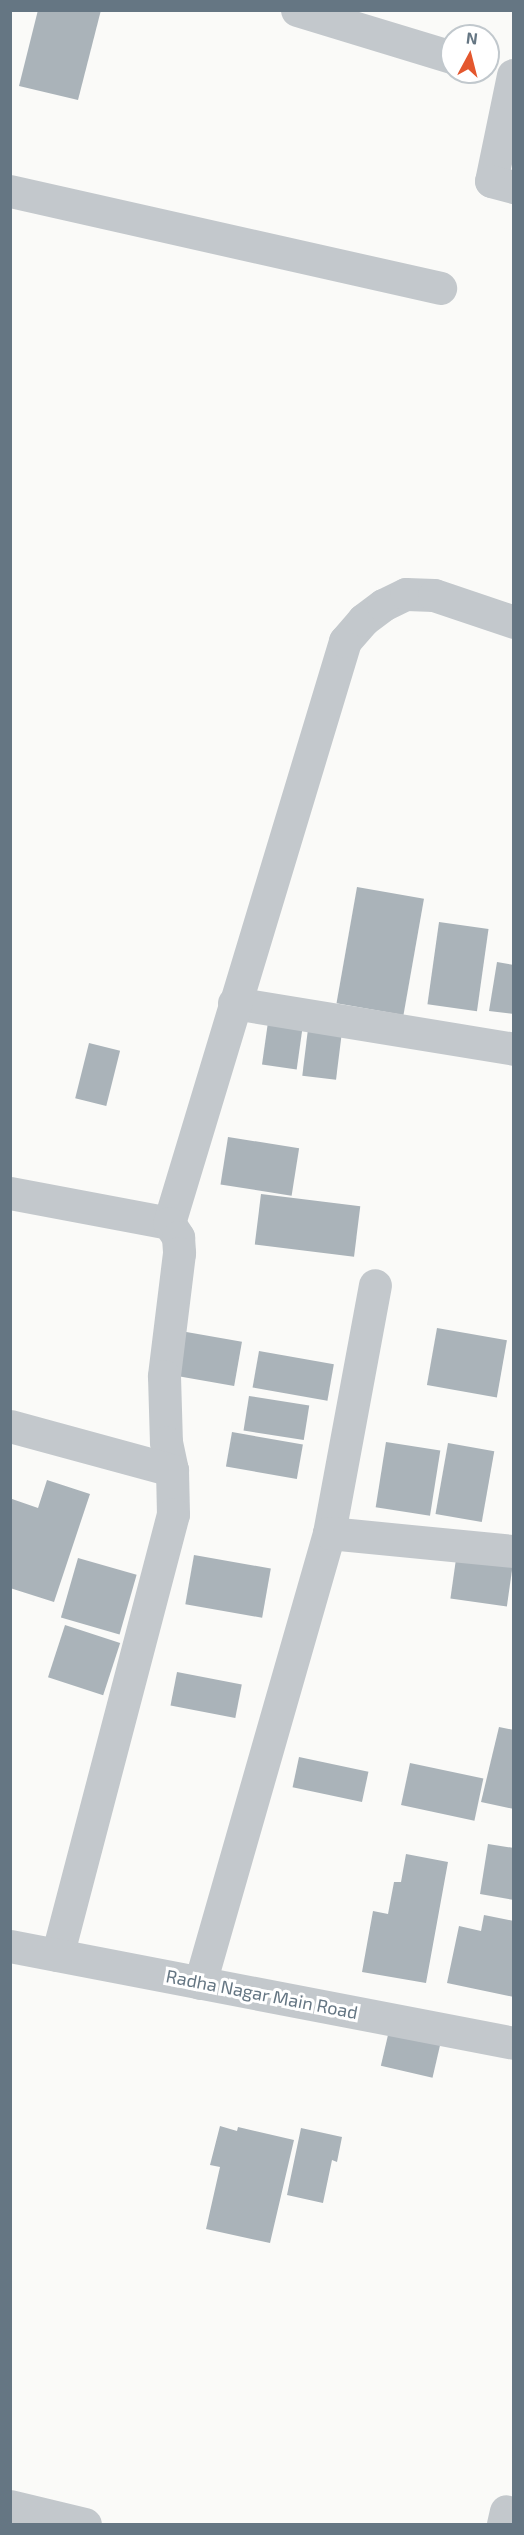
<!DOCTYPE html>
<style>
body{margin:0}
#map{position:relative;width:524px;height:2535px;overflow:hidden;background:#fafaf8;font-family:"Exo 2",sans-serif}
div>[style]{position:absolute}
.building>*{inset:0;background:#aab3b9;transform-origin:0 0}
.street>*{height:33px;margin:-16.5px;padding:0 16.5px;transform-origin:16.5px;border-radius:16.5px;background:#c3c8cc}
span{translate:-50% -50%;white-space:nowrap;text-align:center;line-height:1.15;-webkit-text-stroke:6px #fff;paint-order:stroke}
.street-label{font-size:18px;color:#657683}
.frame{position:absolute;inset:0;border:12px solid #657683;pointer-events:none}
.north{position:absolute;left:440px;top:24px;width:60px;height:60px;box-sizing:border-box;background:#fff;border:2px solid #c1c8cd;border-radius:50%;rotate:7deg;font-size:16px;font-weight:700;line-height:24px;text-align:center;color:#657683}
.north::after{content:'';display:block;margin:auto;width:21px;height:27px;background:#e4572e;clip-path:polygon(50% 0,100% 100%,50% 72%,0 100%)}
</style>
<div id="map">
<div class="building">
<div style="clip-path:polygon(38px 10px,101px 10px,78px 100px,19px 86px)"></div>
<div style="left:357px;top:887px;width:68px;height:118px;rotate:10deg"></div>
<div style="left:439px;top:922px;width:50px;height:83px;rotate:8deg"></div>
<div style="clip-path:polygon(497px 962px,514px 965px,514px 1014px,489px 1011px)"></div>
<div style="left:268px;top:1022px;width:35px;height:43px;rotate:8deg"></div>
<div style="left:308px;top:1029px;width:34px;height:47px;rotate:7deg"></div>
<div style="left:89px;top:1043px;width:32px;height:57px;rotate:14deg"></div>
<div style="left:228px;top:1137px;width:72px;height:48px;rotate:9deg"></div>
<div style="left:261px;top:1194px;width:100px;height:51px;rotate:7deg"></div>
<div style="left:437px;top:1328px;width:71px;height:58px;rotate:10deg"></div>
<div style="left:175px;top:1330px;width:68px;height:45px;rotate:10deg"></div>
<div style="left:259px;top:1351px;width:76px;height:37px;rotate:10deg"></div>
<div style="left:249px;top:1396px;width:61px;height:35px;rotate:9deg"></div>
<div style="left:232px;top:1432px;width:72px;height:35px;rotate:10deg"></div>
<div style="left:386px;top:1442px;width:55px;height:66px;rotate:9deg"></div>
<div style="left:448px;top:1443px;width:47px;height:72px;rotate:10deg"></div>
<div style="clip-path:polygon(47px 1480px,90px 1494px,54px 1602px,10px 1588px,12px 1499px,38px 1508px)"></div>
<div style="left:194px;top:1555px;width:78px;height:50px;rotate:10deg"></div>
<div style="left:78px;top:1558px;width:61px;height:62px;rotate:16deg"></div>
<div style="left:456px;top:1559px;width:57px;height:40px;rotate:8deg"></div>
<div style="left:65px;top:1625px;width:58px;height:55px;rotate:18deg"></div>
<div style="left:177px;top:1672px;width:66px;height:34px;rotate:11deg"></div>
<div style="clip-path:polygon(499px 1727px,514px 1730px,514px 1809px,481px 1802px)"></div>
<div style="left:299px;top:1757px;width:71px;height:31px;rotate:12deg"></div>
<div style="left:410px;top:1763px;width:75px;height:43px;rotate:12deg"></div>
<div style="clip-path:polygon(488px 1844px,514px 1848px,514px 1900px,480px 1894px)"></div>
<div style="clip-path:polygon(406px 1854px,448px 1862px,426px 1983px,362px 1972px,373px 1911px,388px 1914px,394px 1882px,401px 1882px)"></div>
<div style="clip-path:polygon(484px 1915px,514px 1921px,514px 1997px,447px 1983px,459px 1926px,481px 1931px)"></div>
<div style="left:391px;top:2022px;width:53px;height:45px;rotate:13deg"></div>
<div style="clip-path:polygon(220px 2126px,237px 2131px,238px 2127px,294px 2140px,270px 2243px,206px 2229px,220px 2167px,210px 2165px)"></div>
<div style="clip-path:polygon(301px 2128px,342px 2137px,337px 2162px,332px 2160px,323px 2203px,287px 2195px)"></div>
</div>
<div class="street">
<div style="left:297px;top:10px;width:162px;rotate:16.9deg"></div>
<div style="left:513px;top:75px;width:108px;rotate:101.7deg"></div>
<div style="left:491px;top:181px;width:24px;rotate:15deg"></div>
<div style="left:10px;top:191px;width:441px;rotate:12.7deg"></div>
<div style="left:234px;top:1003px;width:284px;rotate:9.3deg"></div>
<div style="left:10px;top:1193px;width:162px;rotate:10.7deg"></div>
<div style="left:169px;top:1223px;width:608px;rotate:-73.17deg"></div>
<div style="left:345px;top:641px;width:28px;rotate:-49deg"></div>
<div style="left:363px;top:620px;width:25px;rotate:-37deg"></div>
<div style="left:383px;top:605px;width:25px;rotate:-26deg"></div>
<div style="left:406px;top:594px;width:28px;rotate:2deg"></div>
<div style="left:434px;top:595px;width:84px;rotate:18.6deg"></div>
<div style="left:169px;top:1223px;width:17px;rotate:57deg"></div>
<div style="left:178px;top:1237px;width:16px;rotate:86deg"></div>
<div style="left:179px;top:1253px;width:124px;rotate:97deg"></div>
<div style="left:164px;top:1376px;width:66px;rotate:88.3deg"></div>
<div style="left:166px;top:1442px;width:29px;rotate:78deg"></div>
<div style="left:10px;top:1426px;width:168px;rotate:15.2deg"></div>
<div style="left:172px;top:1470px;width:44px;rotate:88.7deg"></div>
<div style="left:173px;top:1514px;width:456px;rotate:104.7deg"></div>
<div style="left:329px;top:1533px;width:252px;rotate:-79.5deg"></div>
<div style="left:10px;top:1946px;width:513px;rotate:10.89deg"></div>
<div style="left:200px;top:1983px;width:468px;rotate:-74deg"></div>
<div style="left:329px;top:1533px;width:186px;rotate:5.6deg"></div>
<div style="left:10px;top:2506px;width:77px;rotate:13.5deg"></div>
<div style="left:503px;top:2524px;width:13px;rotate:-77deg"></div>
</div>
<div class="street-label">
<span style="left:262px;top:1994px;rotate:11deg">Radha Nagar Main Road</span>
</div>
<div class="frame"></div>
<div class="north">N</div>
</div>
